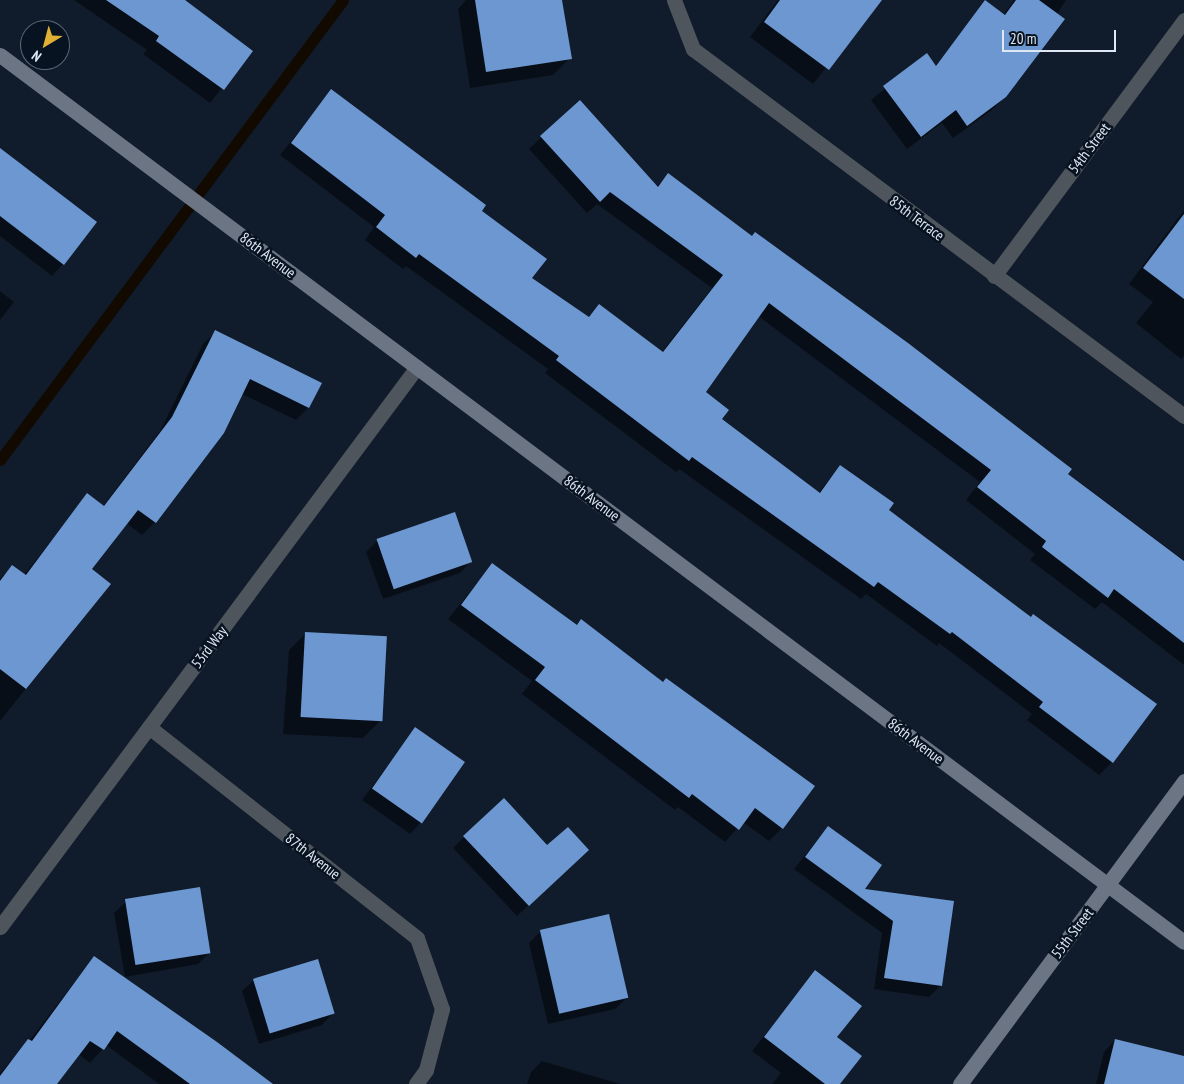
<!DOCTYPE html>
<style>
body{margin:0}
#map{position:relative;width:1184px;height:1084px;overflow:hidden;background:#101c2b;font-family:"PT Sans Narrow",sans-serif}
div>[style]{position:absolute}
.shadow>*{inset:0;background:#0007}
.stream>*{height:11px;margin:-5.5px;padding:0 5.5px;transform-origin:5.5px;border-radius:5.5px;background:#120900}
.building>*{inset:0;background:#6d97d0;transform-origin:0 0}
.street>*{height:15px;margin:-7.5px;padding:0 7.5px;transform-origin:7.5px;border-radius:7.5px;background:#4f555d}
.secondary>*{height:15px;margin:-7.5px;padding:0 7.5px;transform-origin:7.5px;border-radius:7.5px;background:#6c7583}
span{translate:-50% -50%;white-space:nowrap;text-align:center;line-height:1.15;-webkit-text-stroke:5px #081321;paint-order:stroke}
.street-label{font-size:15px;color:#dfe7f2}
.north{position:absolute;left:20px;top:20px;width:50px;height:50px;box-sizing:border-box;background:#081321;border:1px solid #5e6875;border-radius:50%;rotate:217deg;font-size:14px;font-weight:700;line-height:20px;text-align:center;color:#dfe7f2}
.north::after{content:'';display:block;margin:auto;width:18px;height:22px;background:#e0b034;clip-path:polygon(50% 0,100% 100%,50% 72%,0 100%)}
.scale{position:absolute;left:1002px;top:30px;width:114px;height:22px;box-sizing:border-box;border:2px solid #dfe7f2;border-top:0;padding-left:6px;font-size:15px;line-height:18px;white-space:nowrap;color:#dfe7f2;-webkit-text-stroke:4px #081321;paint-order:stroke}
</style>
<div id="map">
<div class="shadow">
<div style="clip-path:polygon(74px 0,183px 0,252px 51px,210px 103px,143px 54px,147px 50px)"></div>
<div style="clip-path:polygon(466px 0,561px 0,570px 58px,553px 75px,470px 88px,458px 9px)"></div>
<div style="clip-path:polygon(778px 0,880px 0,813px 84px,750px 37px)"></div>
<div style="clip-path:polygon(1014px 0,1066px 0,1005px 96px,992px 110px,953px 138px,942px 123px,907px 149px,871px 100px,927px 55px,935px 66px,986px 2px,1003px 15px)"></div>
<div style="clip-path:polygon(332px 91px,480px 211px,531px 278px,588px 317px,599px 306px,661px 353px,712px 288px,597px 204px,587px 213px,529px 149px,579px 102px,656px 187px,668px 175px,1184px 560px,1184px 665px,1102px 602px,1095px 609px,1030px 560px,1035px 554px,966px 500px,980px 482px,758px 316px,704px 392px,720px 419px,818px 493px,840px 466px,887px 510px,1030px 618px,1156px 704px,1112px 762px,1099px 775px,1027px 720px,1032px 714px,939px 643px,937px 646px,866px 594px,861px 599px,679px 469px,676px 472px,545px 373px,548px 369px,406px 266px,403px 269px,365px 240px,374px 227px,280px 155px)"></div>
<div style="clip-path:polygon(0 169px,63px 264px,52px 276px,0 236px)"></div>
<div style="clip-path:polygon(1184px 210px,1184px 356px,1181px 359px,1136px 323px,1153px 302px,1129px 284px)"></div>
<div style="clip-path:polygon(0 291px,14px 302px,0 320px)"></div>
<div style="clip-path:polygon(216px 332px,308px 408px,296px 420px,242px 394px,223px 433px,155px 522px,142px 535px,126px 523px,90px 570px,109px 585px,0 721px,0 579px,12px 566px,24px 575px,88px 495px,103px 506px,160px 431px,203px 344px)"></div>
<div style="clip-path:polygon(378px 540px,471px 561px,460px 573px,383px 599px,366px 552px)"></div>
<div style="clip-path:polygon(492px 565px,782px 828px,769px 841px,743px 822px,725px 842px,678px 807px,675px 810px,522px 694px,532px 681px,448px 619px)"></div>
<div style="clip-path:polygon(306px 633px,380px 721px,363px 738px,283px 734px,289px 650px)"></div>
<div style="clip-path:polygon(415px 729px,421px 822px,410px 834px,362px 800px)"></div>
<div style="clip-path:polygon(828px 827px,863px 890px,952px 902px,940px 986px,929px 997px,874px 989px,882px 933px,794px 869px)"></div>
<div style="clip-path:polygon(464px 837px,547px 847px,576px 861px,517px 916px,453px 848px)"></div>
<div style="clip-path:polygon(126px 902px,210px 952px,198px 964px,125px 977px,114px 913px)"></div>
<div style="clip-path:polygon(541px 931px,627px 998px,615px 1009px,548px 1024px,529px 943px)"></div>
<div style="clip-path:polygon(94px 957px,271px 1084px,159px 1084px,106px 1045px,90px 1063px,78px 1054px,55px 1084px,0 1084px,0 1073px,29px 1041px)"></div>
<div style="clip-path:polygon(815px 972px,835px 1038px,838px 1084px,772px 1084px,781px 1073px,752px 1051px)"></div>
<div style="clip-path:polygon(254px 980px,333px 1013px,322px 1025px,259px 1044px,242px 991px)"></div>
<div style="clip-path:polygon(1115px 1040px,1184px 1057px,1184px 1084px,1096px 1084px,1104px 1052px)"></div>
<div style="clip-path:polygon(542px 1061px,620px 1084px,527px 1084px,531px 1072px)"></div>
</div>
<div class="stream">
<div style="left:0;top:460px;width:574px;rotate:-53.29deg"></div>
</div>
<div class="building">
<div style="clip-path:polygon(106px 0,185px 0,253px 51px,224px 90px,156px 41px,159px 36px)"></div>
<div style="clip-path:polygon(475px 0,562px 0,572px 59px,486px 72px)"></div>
<div style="clip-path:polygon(780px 0,882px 0,829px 70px,764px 22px)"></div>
<div style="clip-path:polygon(985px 0,1005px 15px,1016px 0,1039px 0,1065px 19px,1006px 97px,967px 126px,956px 110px,921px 137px,883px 86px,927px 53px,936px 66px)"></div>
<div style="clip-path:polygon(331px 89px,486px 205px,482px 211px,547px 259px,532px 278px,589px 317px,599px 304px,663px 352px,723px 275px,610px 192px,600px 202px,540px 136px,580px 100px,658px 187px,668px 173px,752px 236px,755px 232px,908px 343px,1072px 469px,1068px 474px,1184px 561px,1184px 643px,1114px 589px,1108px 598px,1042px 547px,1046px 541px,977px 487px,991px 470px,769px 303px,706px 392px,729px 410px,722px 419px,820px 493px,840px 465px,894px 503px,889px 510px,1031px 617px,1033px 614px,1157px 704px,1113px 763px,1039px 707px,1043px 702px,952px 632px,950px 634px,878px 582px,874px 587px,692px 457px,689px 461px,556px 360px,559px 356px,419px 254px,416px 258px,376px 227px,385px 215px,291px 143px)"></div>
<div style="clip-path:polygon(0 148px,97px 222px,64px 265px,0 216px)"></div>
<div style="clip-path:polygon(1184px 214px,1184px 299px,1143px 268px)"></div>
<div style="clip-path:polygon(215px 330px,322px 383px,309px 408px,250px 379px,224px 433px,156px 523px,138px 510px,92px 569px,111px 584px,26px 689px,0 669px,0 581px,12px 565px,26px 575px,87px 493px,104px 506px,172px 417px)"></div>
<div style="left:455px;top:512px;width:53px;height:83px;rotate:71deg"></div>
<div style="clip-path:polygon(492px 563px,577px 625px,581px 619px,663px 682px,666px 678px,815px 786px,783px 829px,755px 808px,739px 830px,692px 794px,689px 798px,535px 680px,545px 667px,461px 605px)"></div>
<div style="left:305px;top:632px;width:82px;height:85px;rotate:3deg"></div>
<div style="left:415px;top:727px;width:61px;height:75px;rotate:35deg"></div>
<div style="clip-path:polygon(504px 798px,547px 845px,568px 827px,589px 850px,529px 906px,463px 836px)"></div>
<div style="clip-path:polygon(828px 826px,882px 865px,865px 889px,954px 901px,942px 986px,884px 978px,893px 921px,805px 857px)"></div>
<div style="left:200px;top:887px;width:67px;height:76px;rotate:81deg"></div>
<div style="left:609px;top:914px;width:86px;height:71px;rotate:77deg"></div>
<div style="clip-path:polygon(94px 956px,217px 1042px,273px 1084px,190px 1084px,117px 1031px,104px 1050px,90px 1041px,57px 1084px,0 1084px,0 1076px,28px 1039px,32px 1041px)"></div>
<div style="left:318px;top:959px;width:57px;height:68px;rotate:73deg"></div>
<div style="clip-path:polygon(815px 970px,862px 1006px,837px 1037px,862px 1056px,840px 1084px,825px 1084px,764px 1037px)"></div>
<div style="clip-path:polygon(1115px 1039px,1184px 1056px,1184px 1084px,1104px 1084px)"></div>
</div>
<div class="street">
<div style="left:674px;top:0;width:53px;rotate:68.8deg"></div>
<div style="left:693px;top:49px;width:613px;rotate:36.78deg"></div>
<div style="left:994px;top:276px;width:319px;rotate:-53.4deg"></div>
<div style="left:149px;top:727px;width:341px;rotate:38.2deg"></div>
<div style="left:417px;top:938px;width:75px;rotate:70.6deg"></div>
<div style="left:442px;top:1009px;width:63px;rotate:104.7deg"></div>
<div style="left:426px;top:1070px;width:17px;rotate:126deg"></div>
<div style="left:0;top:927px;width:698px;rotate:-53.33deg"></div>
</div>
<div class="secondary">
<div style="left:0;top:55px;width:1479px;rotate:36.84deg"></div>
<div style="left:960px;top:1084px;width:377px;rotate:-53.5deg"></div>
</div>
<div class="street-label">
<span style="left:1089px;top:148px;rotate:-53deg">54th Street</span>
<span style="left:917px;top:218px;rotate:37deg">85th Terrace</span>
<span style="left:268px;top:255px;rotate:37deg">86th Avenue</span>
<span style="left:592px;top:498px;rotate:37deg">86th Avenue</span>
<span style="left:209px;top:647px;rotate:-53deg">53rd Way</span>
<span style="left:916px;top:741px;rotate:37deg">86th Avenue</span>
<span style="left:313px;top:856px;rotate:38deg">87th Avenue</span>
<span style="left:1072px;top:933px;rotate:-53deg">55th Street</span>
</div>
<div class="north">N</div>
<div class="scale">20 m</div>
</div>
